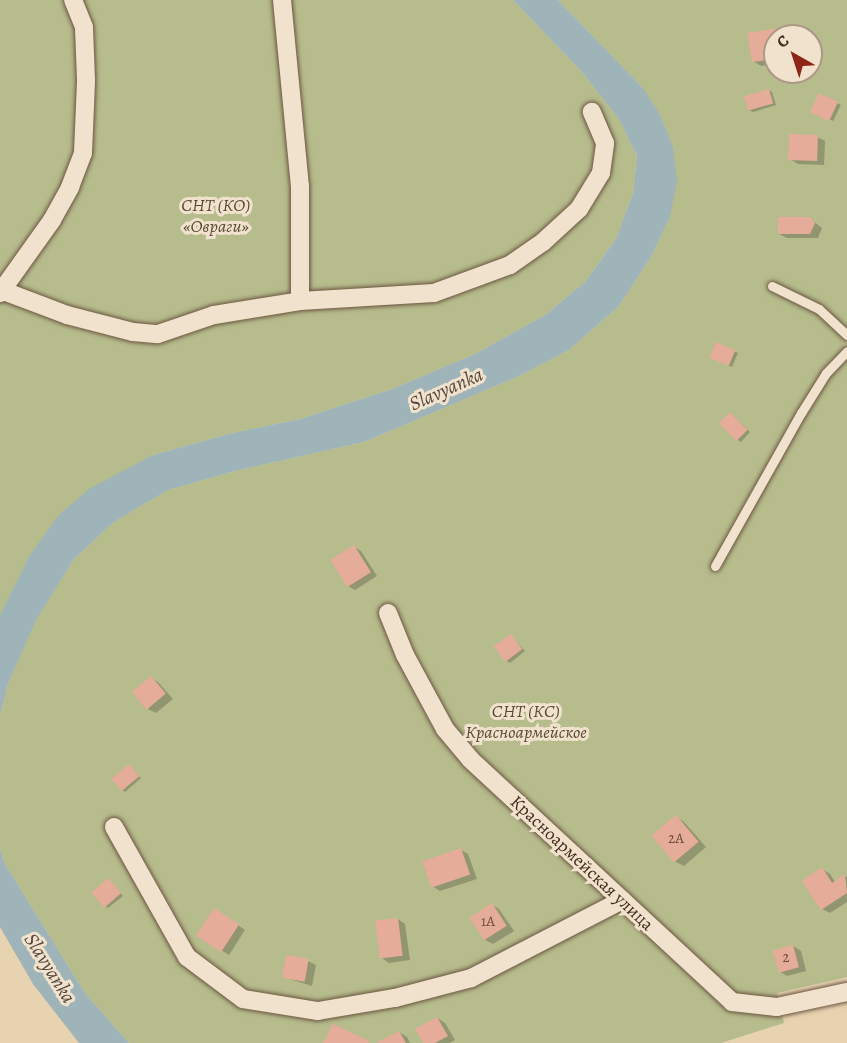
<!DOCTYPE html>
<meta charset="utf-8">
<style>
body{margin:0}
#map{position:relative;width:847px;height:1043px;overflow:hidden;background:#e8d3b1;font-family:Alegreya,serif}
div>[style]{position:absolute}
.green>*{inset:0;background:#b6bc8c}
.water>*{inset:0;background:#9eb4b8}
.shadow>*{inset:0;background:#0003;transform-origin:0 0}
.building>*{inset:0;background:#e6ac9a;transform-origin:0 0}
.roads{filter:drop-shadow(0 0 2px #6c5642) drop-shadow(0 0 2px #6c5642)}
.lane>*{height:9px;margin:-4.5px;padding:0 4.5px;transform-origin:4.5px;border-radius:4.5px;background:#f0e2cc}
.street>*{height:18px;margin:-9px;padding:0 9px;transform-origin:9px;border-radius:9px;background:#f0e2cc}
span{translate:-50% -50%;white-space:nowrap;text-align:center;line-height:1.15;-webkit-text-stroke:6px #f0e2cc;paint-order:stroke}
.number-label{font-size:15px;color:#6c4c3c}
.number-label span{-webkit-text-stroke-width:0}
.park-label{font-size:18px;color:#5a4933;font-style:italic}
.street-label{font-size:18px;color:#432c1d}
.water-label{font-size:20px;color:#55473c;font-style:italic}
.north{position:absolute;left:763px;top:24px;width:60px;height:60px;box-sizing:border-box;background:#f0e2cc;border:2px solid #ab9986;border-radius:50%;rotate:321deg;font-size:16px;font-weight:700;line-height:24px;text-align:center;color:#432c1d}
.north::after{content:'';display:block;margin:auto;width:21px;height:27px;background:#8f2418;clip-path:polygon(50% 0,100% 100%,50% 72%,0 100%)}
</style>
<div id="map">
<div class="green">
<div style="clip-path:polygon(0 0,513px 0,581px 71px,619px 119px,637px 156px,633px 193px,616px 239px,585px 282px,545px 315px,475px 354px,392px 389px,300px 419px,232px 433px,153px 455px,0 615px)"></div>
<div style="clip-path:polygon(evenodd,558px 0,847px 0,847px 977px,777px 993px,784px 1023px,721px 1043px,129px 1043px,85px 993px,5px 864px,0 849px,0 716px,8px 684px,35px 620px,74px 559px,114px 522px,168px 490px,235px 471px,364px 442px,515px 378px,569px 350px,619px 306px,651px 257px,670px 217px,643px 88px,558px 0,775px 36px,811px 36px,811px 72px,775px 72px,775px 36px)"></div>
</div>
<div class="water">
<div style="clip-path:polygon(513px 0,558px 0,643px 88px,660px 115px,673px 147px,677px 181px,670px 217px,651px 257px,619px 306px,569px 350px,515px 378px,364px 442px,235px 471px,168px 490px,114px 522px,74px 559px,36px 620px,8px 684px,0 716px,0 615px,30px 555px,59px 515px,89px 489px,153px 455px,232px 433px,300px 419px,392px 389px,475px 354px,545px 315px,585px 282px,616px 239px,633px 193px,637px 156px,619px 119px,581px 71px)"></div>
<div style="clip-path:polygon(0 849px,5px 864px,85px 993px,129px 1043px,79px 1043px,33px 984px,0 927px)"></div>
</div>
<div class="shadow">
<div style="clip-path:polygon(779px 29px,787px 36px,775px 36px,775px 64px,761px 66px,753px 61px)"></div>
<div style="clip-path:polygon(769px 90px,772px 92px,776px 105px,753px 112px,749px 110px)"></div>
<div style="left:820px;top:95px;width:23px;height:18px;rotate:25deg"></div>
<div style="clip-path:polygon(817px 137px,825px 141px,824px 165px,798px 164px,790px 159px)"></div>
<div style="clip-path:polygon(809px 218px,822px 228px,818px 238px,787px 238px,779px 234px)"></div>
<div style="clip-path:polygon(717px 344px,738px 353px,732px 367px,714px 359px)"></div>
<div style="clip-path:polygon(734px 416px,750px 432px,741px 442px,738px 440px)"></div>
<div style="clip-path:polygon(354px 547px,361px 551px,377px 576px,355px 590px,348px 586px)"></div>
<div style="clip-path:polygon(511px 636px,525px 651px,510px 663px,507px 661px)"></div>
<div style="clip-path:polygon(151px 678px,158px 682px,173px 699px,156px 713px,148px 709px)"></div>
<div style="clip-path:polygon(129px 765px,141px 778px,125px 792px,122px 790px)"></div>
<div style="clip-path:polygon(676px 817px,684px 822px,706px 847px,684px 866px,676px 862px,654px 837px)"></div>
<div style="clip-path:polygon(461px 850px,468px 854px,477px 879px,440px 891px,432px 886px)"></div>
<div style="clip-path:polygon(822px 869px,830px 874px,835px 882px,845px 876px,847px 877px,847px 902px,830px 913px,822px 909px)"></div>
<div style="clip-path:polygon(108px 879px,123px 896px,108px 908px,105px 906px)"></div>
<div style="clip-path:polygon(492px 905px,499px 909px,514px 931px,493px 944px,485px 940px)"></div>
<div style="clip-path:polygon(222px 914px,245px 930px,229px 955px,221px 950px)"></div>
<div style="clip-path:polygon(398px 919px,405px 924px,410px 960px,389px 963px,382px 958px)"></div>
<div style="clip-path:polygon(793px 946px,801px 951px,806px 971px,787px 976px,779px 971px)"></div>
<div style="clip-path:polygon(308px 961px,316px 965px,312px 986px,283px 977px)"></div>
<div style="clip-path:polygon(437px 1018px,445px 1023px,455px 1040px,450px 1043px,425px 1043px)"></div>
<div style="clip-path:polygon(399px 1032px,407px 1037px,410px 1043px,381px 1043px)"></div>
</div>
<div class="building">
<div style="clip-path:polygon(780px 28px,781px 36px,775px 36px,775px 59px,752px 62px,747px 33px)"></div>
<div style="left:769px;top:89px;width:15px;height:26px;rotate:74deg"></div>
<div style="left:819px;top:93px;width:21px;height:21px;rotate:25deg"></div>
<div style="left:789px;top:134px;width:29px;height:26px;rotate:2deg"></div>
<div style="clip-path:polygon(778px 217px,810px 217px,815px 223px,810px 234px,778px 234px)"></div>
<div style="left:716px;top:342px;width:21px;height:17px;rotate:23deg"></div>
<div style="left:730px;top:412px;width:25px;height:16px;rotate:45deg"></div>
<div style="left:354px;top:545px;width:32px;height:28px;rotate:58deg"></div>
<div style="left:511px;top:634px;width:19px;height:21px;rotate:54deg"></div>
<div style="left:151px;top:676px;width:23px;height:25px;rotate:50deg"></div>
<div style="left:129px;top:764px;width:16px;height:23px;rotate:50deg"></div>
<div style="left:676px;top:815px;width:35px;height:32px;rotate:50deg"></div>
<div style="left:461px;top:848px;width:28px;height:41px;rotate:71deg"></div>
<div style="clip-path:polygon(822px 867px,832px 883px,845px 874px,847px 893px,821px 910px,802px 881px)"></div>
<div style="left:108px;top:878px;width:20px;height:22px;rotate:49deg"></div>
<div style="left:492px;top:903px;width:27px;height:27px;rotate:57deg"></div>
<div style="left:214px;top:908px;width:30px;height:33px;rotate:33deg"></div>
<div style="left:398px;top:918px;width:38px;height:23px;rotate:83deg"></div>
<div style="left:793px;top:945px;width:23px;height:21px;rotate:75deg"></div>
<div style="left:286px;top:955px;width:23px;height:23px;rotate:10deg"></div>
<div style="clip-path:polygon(437px 1017px,448px 1036px,435px 1043px,423px 1043px,415px 1029px)"></div>
<div style="clip-path:polygon(333px 1024px,369px 1041px,368px 1043px,323px 1043px)"></div>
<div style="clip-path:polygon(399px 1031px,406px 1043px,376px 1043px)"></div>
</div>
<div class="roads">
<div class="lane">
<div style="left:772px;top:286px;width:52px;rotate:26.1deg"></div>
<div style="left:819px;top:309px;width:38px;rotate:43deg"></div>
<div style="left:715px;top:566px;width:176px;rotate:-60.7deg"></div>
<div style="left:801px;top:413px;width:47px;rotate:-58deg"></div>
<div style="left:826px;top:373px;width:30px;rotate:-46deg"></div>
</div>
<div class="street">
<div style="left:282px;top:0;width:187px;rotate:84.5deg"></div>
<div style="left:300px;top:186px;width:115px;rotate:90deg"></div>
<div style="left:1px;top:290px;width:71px;rotate:20.7deg"></div>
<div style="left:67px;top:315px;width:68px;rotate:14.4deg"></div>
<div style="left:133px;top:332px;width:25px;rotate:5deg"></div>
<div style="left:158px;top:334px;width:59px;rotate:-18.7deg"></div>
<div style="left:214px;top:315px;width:87px;rotate:-9.2deg"></div>
<div style="left:300px;top:301px;width:134px;rotate:-3.4deg"></div>
<div style="left:434px;top:293px;width:81px;rotate:-20.2deg"></div>
<div style="left:510px;top:265px;width:40px;rotate:-34.9deg"></div>
<div style="left:543px;top:242px;width:49px;rotate:-42.5deg"></div>
<div style="left:579px;top:209px;width:42px;rotate:-58.6deg"></div>
<div style="left:601px;top:173px;width:30px;rotate:-82deg"></div>
<div style="left:605px;top:143px;width:34px;rotate:-113deg"></div>
<div style="left:0;top:293px;width:90px;rotate:-54.5deg"></div>
<div style="left:52px;top:220px;width:38px;rotate:-61deg"></div>
<div style="left:70px;top:187px;width:36px;rotate:-69deg"></div>
<div style="left:83px;top:153px;width:73px;rotate:-87.6deg"></div>
<div style="left:86px;top:80px;width:53px;rotate:-92.2deg"></div>
<div style="left:84px;top:27px;width:29px;rotate:-112deg"></div>
<div style="left:388px;top:613px;width:45px;rotate:68deg"></div>
<div style="left:405px;top:655px;width:84px;rotate:61.6deg"></div>
<div style="left:445px;top:729px;width:40px;rotate:50deg"></div>
<div style="left:471px;top:760px;width:356px;rotate:42.8deg"></div>
<div style="left:732px;top:1002px;width:45px;rotate:6.3deg"></div>
<div style="left:777px;top:1007px;width:72px;rotate:-12.1deg"></div>
<div style="left:114px;top:827px;width:149px;rotate:60.7deg"></div>
<div style="left:187px;top:957px;width:70px;rotate:36.9deg"></div>
<div style="left:243px;top:999px;width:76px;rotate:9.1deg"></div>
<div style="left:318px;top:1011px;width:78px;rotate:-9.6deg"></div>
<div style="left:395px;top:998px;width:79px;rotate:-14.7deg"></div>
<div style="left:471px;top:978px;width:170px;rotate:-27.3deg"></div>
</div>
</div>
<div class="number-label">
<span style="left:676px;top:839px">2А</span>
<span style="left:488px;top:922px">1А</span>
<span style="left:786px;top:958px">2</span>
</div>
<div class="park-label">
<span style="left:216px;top:216px">СНТ (КО)<br>«Овраги»</span>
<span style="left:526px;top:722px">СНТ (КС)<br>Красноармейское</span>
</div>
<div class="street-label">
<span style="left:582px;top:863px;rotate:43deg">Красноармейская улица</span>
</div>
<div class="water-label">
<span style="left:446px;top:389px;rotate:-24deg">Slavyanka</span>
<span style="left:50px;top:968px;rotate:58deg">Slavyanka</span>
</div>
<div class="north">С</div>
</div>
